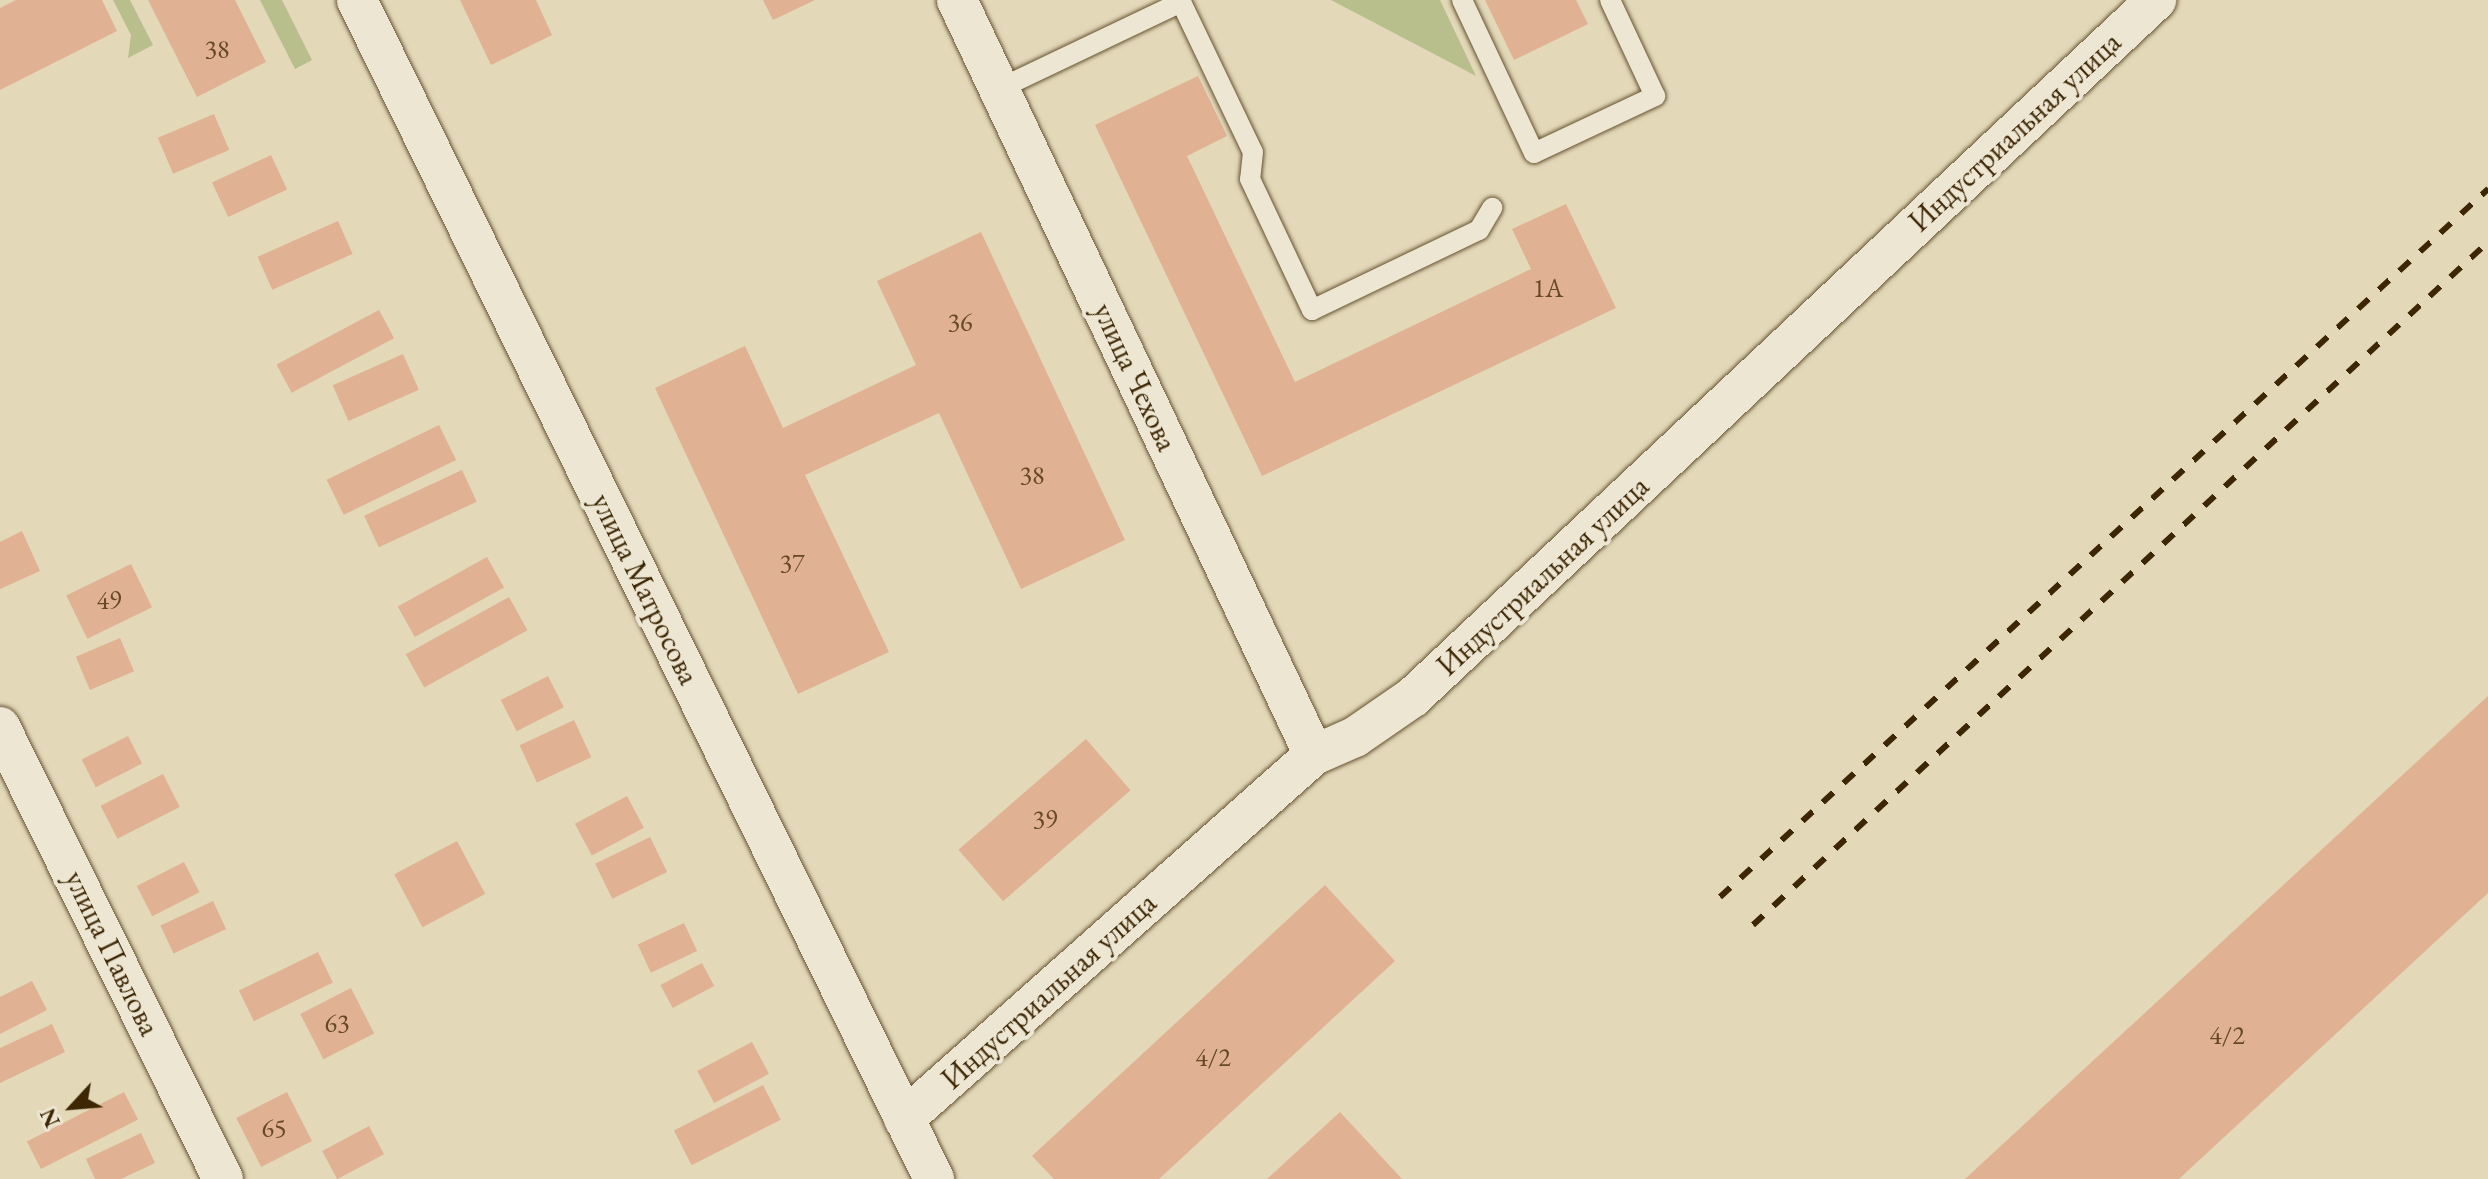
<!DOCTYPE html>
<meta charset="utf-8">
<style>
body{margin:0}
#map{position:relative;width:2488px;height:1179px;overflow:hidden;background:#e3d9b9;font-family:"EB Garamond",serif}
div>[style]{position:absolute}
.green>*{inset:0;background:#b8be8c}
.building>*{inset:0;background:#e0b193;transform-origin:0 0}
.roads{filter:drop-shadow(0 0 2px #665331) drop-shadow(0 0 2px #665331)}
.lane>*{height:20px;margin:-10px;padding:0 10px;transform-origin:10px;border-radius:10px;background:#ede6d2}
.street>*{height:40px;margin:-20px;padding:0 20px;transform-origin:20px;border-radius:20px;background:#ede6d2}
.rail>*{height:6px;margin-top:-3px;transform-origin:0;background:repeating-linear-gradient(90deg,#3c2604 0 14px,transparent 0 28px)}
span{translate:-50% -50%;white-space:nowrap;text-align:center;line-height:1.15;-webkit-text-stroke:8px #ede6d2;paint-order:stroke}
.number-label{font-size:26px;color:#654928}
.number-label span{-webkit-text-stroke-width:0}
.street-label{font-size:30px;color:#3c2604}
.north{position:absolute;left:32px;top:1067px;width:80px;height:80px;-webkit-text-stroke:6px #ede6d2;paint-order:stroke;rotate:244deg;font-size:22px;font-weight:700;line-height:32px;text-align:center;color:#3c2604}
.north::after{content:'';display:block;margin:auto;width:28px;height:36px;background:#3c2604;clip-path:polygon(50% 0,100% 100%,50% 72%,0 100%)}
</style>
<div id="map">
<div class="green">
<div style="clip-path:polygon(113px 0,130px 0,153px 45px,128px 58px,131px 35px)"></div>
<div style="clip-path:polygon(260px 0,282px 0,312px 60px,295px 69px)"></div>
<div style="clip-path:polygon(1331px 0,1440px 0,1476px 76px)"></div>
</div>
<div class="building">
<div style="clip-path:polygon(16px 0,102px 0,117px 31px,0 90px,0 8px)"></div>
<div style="clip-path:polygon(148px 0,235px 0,266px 62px,197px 97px)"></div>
<div style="clip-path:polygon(460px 0,536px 0,552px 35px,491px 65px)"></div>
<div style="clip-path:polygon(763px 0,815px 0,773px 20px)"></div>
<div style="clip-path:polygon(1485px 0,1576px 0,1588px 24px,1514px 60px)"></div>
<div style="clip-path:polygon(1198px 76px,1227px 136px,1187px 156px,1295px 382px,1531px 269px,1512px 229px,1566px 204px,1616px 308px,1262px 476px,1095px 125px)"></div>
<div style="left:214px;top:114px;width:39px;height:61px;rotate:67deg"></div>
<div style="left:271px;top:155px;width:38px;height:65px;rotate:65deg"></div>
<div style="left:338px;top:221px;width:36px;height:88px;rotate:66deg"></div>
<div style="clip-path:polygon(981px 232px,1125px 540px,1021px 589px,939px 413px,805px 475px,889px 652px,798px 694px,655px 388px,745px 346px,783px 428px,916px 365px,877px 281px)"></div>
<div style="left:379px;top:310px;width:32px;height:116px;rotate:62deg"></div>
<div style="left:403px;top:354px;width:39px;height:77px;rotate:66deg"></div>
<div style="left:439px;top:425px;width:39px;height:125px;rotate:64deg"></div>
<div style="left:462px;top:470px;width:35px;height:108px;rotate:65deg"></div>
<div style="clip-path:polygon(22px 531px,40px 571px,0 589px,0 542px)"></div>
<div style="left:487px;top:557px;width:35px;height:102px;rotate:61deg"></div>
<div style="left:131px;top:564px;width:48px;height:72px;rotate:64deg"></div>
<div style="left:509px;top:597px;width:38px;height:118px;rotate:61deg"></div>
<div style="left:120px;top:638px;width:36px;height:48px;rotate:67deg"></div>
<div style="left:548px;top:676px;width:35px;height:53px;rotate:63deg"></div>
<div style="clip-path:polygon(2488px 696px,2488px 893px,2179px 1179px,1965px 1179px)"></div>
<div style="left:574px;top:720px;width:41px;height:60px;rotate:65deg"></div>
<div style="left:128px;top:736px;width:31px;height:52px;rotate:63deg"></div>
<div style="left:1086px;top:739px;width:68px;height:169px;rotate:49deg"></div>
<div style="left:163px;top:774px;width:37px;height:70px;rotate:63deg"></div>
<div style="left:627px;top:796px;width:36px;height:59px;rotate:62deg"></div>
<div style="left:650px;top:837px;width:39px;height:61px;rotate:64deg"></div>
<div style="left:457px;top:841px;width:60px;height:71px;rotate:62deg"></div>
<div style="left:184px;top:862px;width:34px;height:53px;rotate:63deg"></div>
<div style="clip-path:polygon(1325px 885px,1395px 961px,1159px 1179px,1054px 1179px,1032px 1156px)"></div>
<div style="left:213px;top:901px;width:31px;height:58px;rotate:65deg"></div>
<div style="left:684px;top:923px;width:31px;height:51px;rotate:65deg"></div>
<div style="left:318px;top:952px;width:34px;height:88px;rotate:64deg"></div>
<div style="left:702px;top:963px;width:26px;height:47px;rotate:62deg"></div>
<div style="clip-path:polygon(32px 981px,47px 1010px,0 1034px,0 997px)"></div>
<div style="left:351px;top:988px;width:51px;height:57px;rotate:63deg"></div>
<div style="clip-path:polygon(52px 1024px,65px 1052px,0 1083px,0 1048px)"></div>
<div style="left:752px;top:1042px;width:36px;height:62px;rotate:62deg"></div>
<div style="left:763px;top:1085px;width:39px;height:100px;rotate:63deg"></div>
<div style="left:124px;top:1092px;width:31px;height:109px;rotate:63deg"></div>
<div style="left:287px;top:1092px;width:55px;height:57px;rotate:63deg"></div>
<div style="clip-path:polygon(1340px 1112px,1402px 1179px,1267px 1179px)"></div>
<div style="left:369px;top:1126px;width:32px;height:53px;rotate:62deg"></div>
<div style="clip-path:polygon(141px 1133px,155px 1163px,121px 1179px,95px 1179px,86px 1159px)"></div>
</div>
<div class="roads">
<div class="lane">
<div style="left:1462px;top:0;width:169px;rotate:64.8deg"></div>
<div style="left:1534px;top:153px;width:134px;rotate:-25.2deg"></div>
<div style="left:1655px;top:96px;width:106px;rotate:-115.1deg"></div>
<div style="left:999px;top:89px;width:202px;rotate:-25.5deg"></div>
<div style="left:1181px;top:2px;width:166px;rotate:64.4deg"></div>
<div style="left:1253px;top:152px;width:27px;rotate:96deg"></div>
<div style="left:1250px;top:179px;width:145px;rotate:64.7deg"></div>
<div style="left:1312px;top:310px;width:185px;rotate:-25.6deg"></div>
<div style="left:1479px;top:230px;width:26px;rotate:-59deg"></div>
</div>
<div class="street">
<div style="left:357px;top:0;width:1313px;rotate:63.92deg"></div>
<div style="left:957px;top:0;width:835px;rotate:64.69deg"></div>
<div style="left:0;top:727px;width:504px;rotate:63.74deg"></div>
<div style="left:904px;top:1119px;width:548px;rotate:-41.6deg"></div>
<div style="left:1314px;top:755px;width:45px;rotate:-23.7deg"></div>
<div style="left:1355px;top:737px;width:70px;rotate:-34.6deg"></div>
<div style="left:1413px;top:697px;width:1019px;rotate:-43.17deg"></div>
</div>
</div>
<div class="rail">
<div style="left:1720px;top:897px;width:1045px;rotate:-42.67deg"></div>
<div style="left:1753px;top:925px;width:1003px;rotate:-42.9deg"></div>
</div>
<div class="number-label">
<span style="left:217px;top:50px">38</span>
<span style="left:1548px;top:289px">1А</span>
<span style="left:960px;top:323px">36</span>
<span style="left:1032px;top:476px">38</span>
<span style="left:792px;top:564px">37</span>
<span style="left:109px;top:601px">49</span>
<span style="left:1045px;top:820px">39</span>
<span style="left:337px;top:1024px">63</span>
<span style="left:2227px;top:1036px">4/2</span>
<span style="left:1213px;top:1058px">4/2</span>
<span style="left:274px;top:1129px">65</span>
</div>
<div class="street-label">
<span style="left:2015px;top:132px;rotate:-43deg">Индустриальная улица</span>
<span style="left:1135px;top:377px;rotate:65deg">улица Чехова</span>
<span style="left:1543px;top:576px;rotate:-43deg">Индустриальная улица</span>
<span style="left:645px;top:589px;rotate:64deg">улица Матросова</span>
<span style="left:112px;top:953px;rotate:64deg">улица Павлова</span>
<span style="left:1049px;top:991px;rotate:-42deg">Индустриальная улица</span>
</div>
<div class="north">N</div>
</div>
